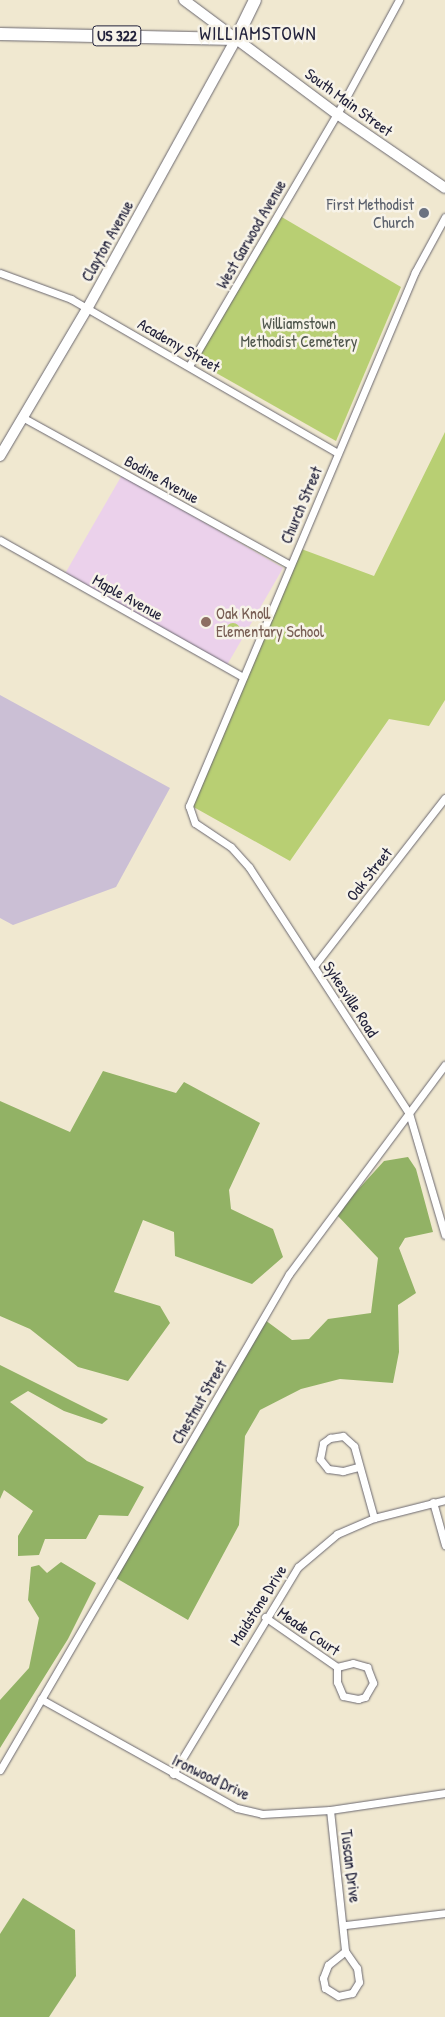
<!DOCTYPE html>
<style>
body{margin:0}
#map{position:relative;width:445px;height:2017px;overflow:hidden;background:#f0e8d0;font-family:"Patrick Hand",sans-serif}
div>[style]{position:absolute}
.built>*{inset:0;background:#ebd1eb;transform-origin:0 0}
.industrial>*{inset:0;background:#cbbfd5}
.green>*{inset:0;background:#b8cf73}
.round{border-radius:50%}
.forest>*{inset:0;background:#92b265}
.roads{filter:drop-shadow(0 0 1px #6a676f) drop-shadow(0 0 1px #6a676f)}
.street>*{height:7px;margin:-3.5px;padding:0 3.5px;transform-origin:3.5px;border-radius:3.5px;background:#fff}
.secondary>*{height:10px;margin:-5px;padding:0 5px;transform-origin:5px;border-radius:5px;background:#fff}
.highway>*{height:12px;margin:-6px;padding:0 6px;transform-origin:6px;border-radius:6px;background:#fff}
.dots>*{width:14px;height:14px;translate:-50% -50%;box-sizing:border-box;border:2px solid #f7f3e8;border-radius:50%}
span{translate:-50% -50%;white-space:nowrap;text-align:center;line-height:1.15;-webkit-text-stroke:5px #f7f3e8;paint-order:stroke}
.shield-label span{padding:1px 4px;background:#f7f3e8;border:1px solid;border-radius:4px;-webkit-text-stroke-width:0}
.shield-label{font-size:15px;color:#22223b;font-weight:700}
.street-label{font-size:16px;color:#22223b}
.worship-label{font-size:16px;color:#5b616d}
.right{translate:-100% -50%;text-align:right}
.park-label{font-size:16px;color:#4f564c}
.education-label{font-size:16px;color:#785e54}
.left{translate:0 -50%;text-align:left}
.quarter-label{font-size:19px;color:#22223b;letter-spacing:1px}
</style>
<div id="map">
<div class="built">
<div style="left:122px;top:475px;width:186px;height:113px;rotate:30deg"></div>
</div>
<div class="industrial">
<div style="clip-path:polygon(0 695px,170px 788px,116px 887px,13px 925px,0 918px)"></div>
</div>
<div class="green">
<div style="clip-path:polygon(280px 216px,401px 287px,336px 441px,195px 361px)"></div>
<div style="clip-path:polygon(445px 432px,445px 700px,429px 726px,389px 719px,290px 861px,190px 805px,296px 547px,374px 576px)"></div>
<div class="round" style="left:226px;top:623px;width:14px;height:14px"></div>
</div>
<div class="forest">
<div style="clip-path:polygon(103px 1071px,176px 1093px,184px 1082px,260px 1123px,229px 1190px,231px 1209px,273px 1229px,283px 1257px,252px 1284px,175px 1256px,174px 1232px,143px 1220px,114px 1292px,160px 1306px,170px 1323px,128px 1381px,78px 1367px,30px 1329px,0 1316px,0 1101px,70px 1132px)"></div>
<div style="clip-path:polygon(408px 1157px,416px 1169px,433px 1232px,405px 1238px,399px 1248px,416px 1293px,398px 1305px,399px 1352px,393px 1383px,340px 1379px,301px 1389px,260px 1410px,245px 1436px,239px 1525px,188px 1620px,116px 1578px,265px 1320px,292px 1340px,309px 1339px,328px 1319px,371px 1313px,378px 1258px,336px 1214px,384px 1161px)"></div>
<div style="clip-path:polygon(0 1365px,108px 1419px,102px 1424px,64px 1411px,28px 1391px,10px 1402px,87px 1461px,144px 1487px,128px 1516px,99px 1515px,86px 1539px,45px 1539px,39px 1555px,18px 1556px,18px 1536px,33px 1511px,4px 1490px,0 1499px)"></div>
<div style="clip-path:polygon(61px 1562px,96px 1583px,68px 1639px,0 1748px,0 1700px,29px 1668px,39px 1618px,28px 1600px,31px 1567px,39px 1565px,47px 1573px)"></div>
<div style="clip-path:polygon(23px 1898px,75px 1930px,76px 1976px,49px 2017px,0 2017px,0 1934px)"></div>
</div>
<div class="roads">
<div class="street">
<div style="left:445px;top:217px;width:63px;rotate:118.6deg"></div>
<div style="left:415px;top:272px;width:580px;rotate:112.94deg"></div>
<div style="left:189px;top:806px;width:18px;rotate:71deg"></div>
<div style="left:195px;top:823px;width:43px;rotate:33.7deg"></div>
<div style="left:231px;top:847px;width:27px;rotate:48deg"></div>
<div style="left:249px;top:867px;width:293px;rotate:57deg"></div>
<div style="left:409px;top:1113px;width:127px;rotate:73.6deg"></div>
<div style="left:0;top:273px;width:76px;rotate:20.1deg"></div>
<div style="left:71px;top:299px;width:308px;rotate:30deg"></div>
<div style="left:189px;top:366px;width:292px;rotate:-59.6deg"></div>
<div style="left:337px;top:114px;width:130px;rotate:-61.5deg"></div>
<div style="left:22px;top:417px;width:306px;rotate:28.9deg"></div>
<div style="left:0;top:540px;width:279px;rotate:29.4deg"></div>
<div style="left:314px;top:966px;width:213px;rotate:-52.1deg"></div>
<div style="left:358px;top:1467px;width:16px;rotate:165deg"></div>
<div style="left:343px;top:1471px;width:15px;rotate:-172deg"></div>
<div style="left:328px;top:1469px;width:13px;rotate:-129deg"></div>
<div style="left:320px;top:1459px;width:16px;rotate:-79deg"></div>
<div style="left:323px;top:1443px;width:9px;rotate:-36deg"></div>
<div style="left:330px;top:1438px;width:13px;rotate:-9deg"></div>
<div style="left:343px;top:1436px;width:15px;rotate:42deg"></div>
<div style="left:354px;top:1446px;width:75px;rotate:74.5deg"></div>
<div style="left:433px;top:1502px;width:45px;rotate:74.4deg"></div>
<div style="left:265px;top:1617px;width:88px;rotate:34.8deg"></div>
<div style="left:353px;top:1663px;width:15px;rotate:16deg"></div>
<div style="left:367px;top:1667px;width:17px;rotate:69deg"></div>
<div style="left:373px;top:1683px;width:16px;rotate:120deg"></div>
<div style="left:365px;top:1697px;width:7px;rotate:164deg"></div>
<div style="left:358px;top:1699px;width:15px;rotate:-169deg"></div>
<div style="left:343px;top:1696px;width:15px;rotate:-113deg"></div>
<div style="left:337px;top:1682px;width:15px;rotate:-90deg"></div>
<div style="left:337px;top:1667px;width:16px;rotate:-14deg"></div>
<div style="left:41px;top:1699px;width:224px;rotate:29.1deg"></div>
<div style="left:237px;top:1808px;width:26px;rotate:13deg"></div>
<div style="left:262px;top:1814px;width:68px;rotate:-3.4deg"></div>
<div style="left:330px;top:1810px;width:116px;rotate:-8.4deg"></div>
<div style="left:0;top:1770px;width:574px;rotate:-59.77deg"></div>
<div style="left:289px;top:1274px;width:261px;rotate:-53.3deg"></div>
<div style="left:173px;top:1774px;width:242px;rotate:-58.9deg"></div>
<div style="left:298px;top:1567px;width:51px;rotate:-40.2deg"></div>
<div style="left:337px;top:1534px;width:40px;rotate:-23.4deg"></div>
<div style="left:374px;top:1518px;width:73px;rotate:-14.2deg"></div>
<div style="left:330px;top:1810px;width:142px;rotate:83.9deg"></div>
<div style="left:345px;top:1951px;width:21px;rotate:55deg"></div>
<div style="left:357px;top:1968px;width:14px;rotate:82deg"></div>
<div style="left:359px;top:1982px;width:13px;rotate:122deg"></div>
<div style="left:352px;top:1993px;width:14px;rotate:168deg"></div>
<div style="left:338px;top:1996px;width:15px;rotate:-148deg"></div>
<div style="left:325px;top:1988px;width:10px;rotate:-101deg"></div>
<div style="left:323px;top:1978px;width:14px;rotate:-69deg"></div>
<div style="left:328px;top:1965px;width:22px;rotate:-39deg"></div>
<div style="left:345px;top:1925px;width:101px;rotate:-6.8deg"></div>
</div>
<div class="secondary">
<div style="left:184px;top:0;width:191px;rotate:36.7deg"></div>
<div style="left:337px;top:114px;width:131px;rotate:34.4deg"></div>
<div style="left:0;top:456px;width:171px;rotate:-59.4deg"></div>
<div style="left:87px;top:309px;width:308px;rotate:-61.1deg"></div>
</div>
<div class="highway">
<div style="left:0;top:34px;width:236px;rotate:1.2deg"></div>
<div style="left:236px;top:39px;width:43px;rotate:-64deg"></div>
</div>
</div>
<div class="dots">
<div style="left:424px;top:213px;background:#6b7280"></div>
<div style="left:206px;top:622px;background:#8d6e63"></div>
</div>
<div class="shield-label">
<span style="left:117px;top:36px">US 322</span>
</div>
<div class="street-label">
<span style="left:349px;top:102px;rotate:36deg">South Main Street</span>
<span style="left:251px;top:234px;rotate:-60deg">West Garwood Avenue</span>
<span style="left:107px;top:241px;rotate:-61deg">Clayton Avenue</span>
<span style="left:179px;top:345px;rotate:30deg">Academy Street</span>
<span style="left:162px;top:479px;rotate:29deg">Bodine Avenue</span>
<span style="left:301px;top:505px;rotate:-67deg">Church Street</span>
<span style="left:128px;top:597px;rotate:29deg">Maple Avenue</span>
<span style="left:369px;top:874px;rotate:-52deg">Oak Street</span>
<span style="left:351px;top:999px;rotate:57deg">Sykesville Road</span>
<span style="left:199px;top:1402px;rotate:-60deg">Chestnut Street</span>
<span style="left:258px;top:1605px;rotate:-58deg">Maidstone Drive</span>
<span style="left:309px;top:1631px;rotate:35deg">Meade Court</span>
<span style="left:211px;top:1777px;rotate:26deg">Ironwood Drive</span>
<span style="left:351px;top:1866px;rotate:83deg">Tuscan Drive</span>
</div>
<div class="worship-label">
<span class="right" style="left:414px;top:213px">First Methodist<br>Church</span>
</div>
<div class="park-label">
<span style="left:299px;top:332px">Williamstown<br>Methodist Cemetery</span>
</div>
<div class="education-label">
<span class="left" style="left:216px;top:622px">Oak Knoll<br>Elementary School</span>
</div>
<div class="quarter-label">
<span style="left:258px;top:34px">WILLIAMSTOWN</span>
</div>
</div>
